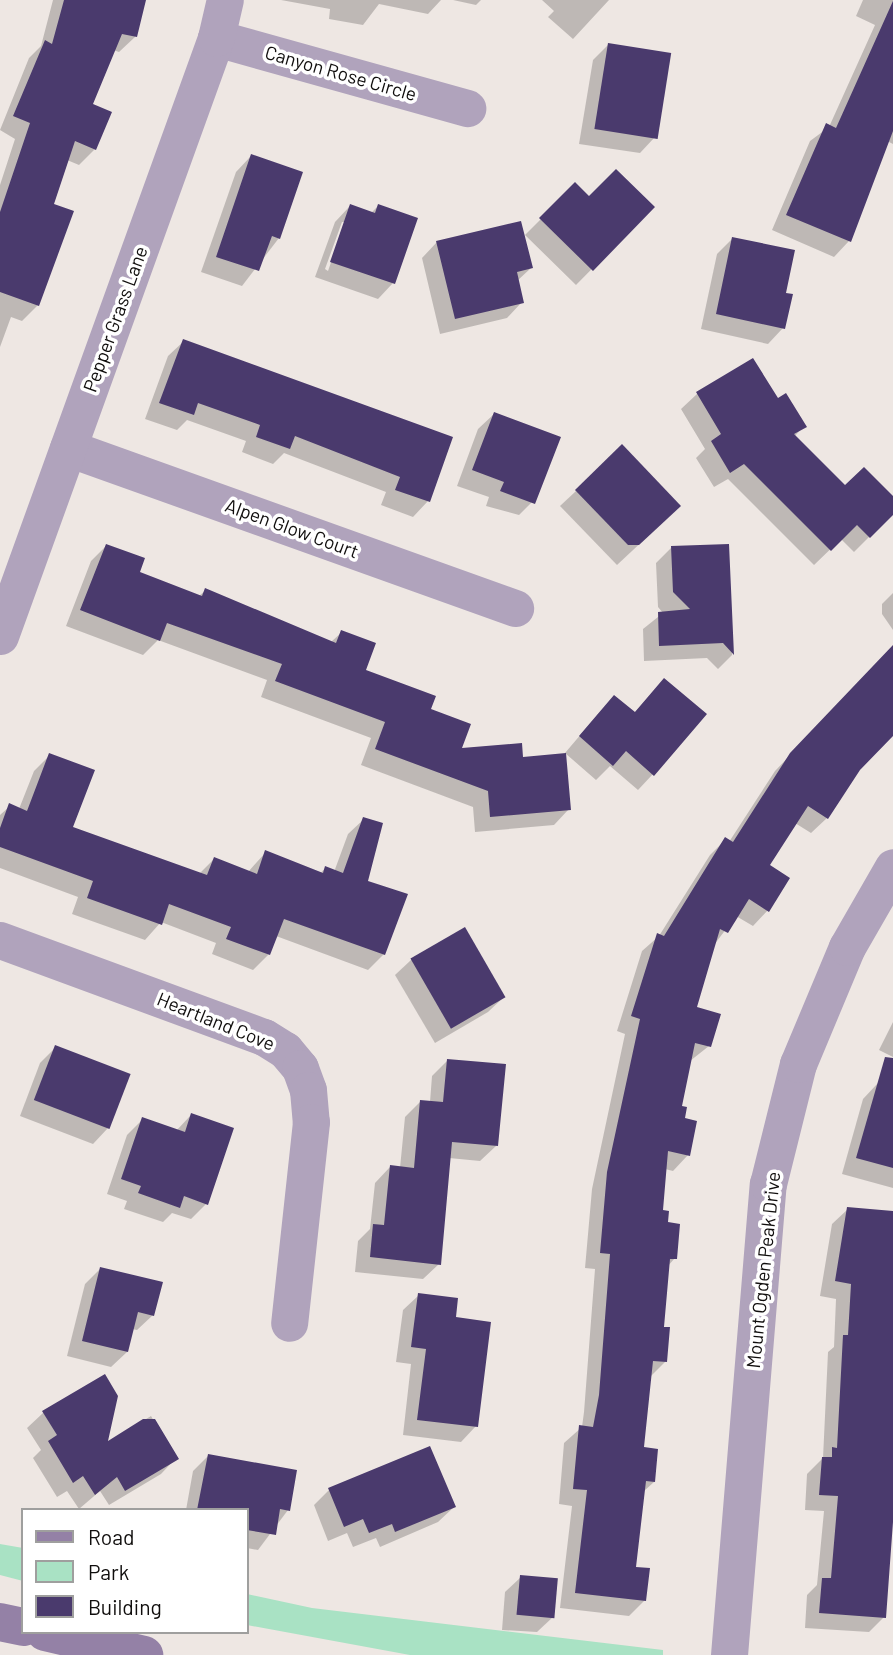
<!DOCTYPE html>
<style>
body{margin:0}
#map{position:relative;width:893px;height:1655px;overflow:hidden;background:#eee7e3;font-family:Barlow,sans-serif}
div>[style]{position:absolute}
.green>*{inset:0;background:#a9e2c4}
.shadow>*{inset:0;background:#0003}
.building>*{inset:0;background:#4a3a6d;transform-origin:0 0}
.street>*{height:37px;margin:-18.5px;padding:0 18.5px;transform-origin:18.5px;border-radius:18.5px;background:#b0a3bc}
.secondary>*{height:38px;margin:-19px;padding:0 19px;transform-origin:19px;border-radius:19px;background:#9481a6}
span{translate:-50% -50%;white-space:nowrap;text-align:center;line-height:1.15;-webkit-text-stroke:7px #fff;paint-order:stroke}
.street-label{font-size:19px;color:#100e0d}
.legend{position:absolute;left:21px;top:1508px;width:228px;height:126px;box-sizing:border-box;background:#fff;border:2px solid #9f9f9e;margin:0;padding:9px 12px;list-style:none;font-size:21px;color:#100e0d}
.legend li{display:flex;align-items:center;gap:14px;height:35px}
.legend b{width:35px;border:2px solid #9f9f9e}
</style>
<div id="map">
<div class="green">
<div style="clip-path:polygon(0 1544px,23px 1548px,23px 1581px,0 1575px)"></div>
<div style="clip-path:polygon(247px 1594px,312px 1608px,663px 1650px,663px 1655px,410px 1655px,247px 1625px)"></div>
</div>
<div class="shadow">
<div style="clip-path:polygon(53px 0,143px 0,135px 37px,119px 52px,113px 50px,90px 105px,95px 149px,79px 165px,67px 160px,52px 205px,38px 305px,22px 321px,11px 317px,0 347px,0 185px,15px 139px,0 130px,29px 58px,41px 46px)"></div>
<div style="clip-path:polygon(281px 0,441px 0,428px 14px,379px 4px,363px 25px,329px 19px,330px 9px)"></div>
<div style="clip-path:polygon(453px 0,481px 0,476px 5px)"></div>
<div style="clip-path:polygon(542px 0,609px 0,573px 39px,548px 17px,554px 11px)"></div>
<div style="clip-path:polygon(863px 0,893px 0,893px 144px,887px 141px,849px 241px,834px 257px,772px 230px,810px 141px,829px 127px,875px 25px,856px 16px)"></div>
<div style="clip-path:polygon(608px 45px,655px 137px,640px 153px,579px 144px,593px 60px)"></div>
<div style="clip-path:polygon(251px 156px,279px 238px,242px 286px,201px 272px,236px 172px)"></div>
<div style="clip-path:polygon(575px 185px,588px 199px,653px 207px,576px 285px,525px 235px)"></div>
<div style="clip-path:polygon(evenodd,350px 206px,371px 213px,378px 206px,393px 283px,378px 299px,315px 277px,335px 222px,350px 206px,342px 222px,345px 222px,328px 271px,325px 269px,342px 222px)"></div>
<div style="clip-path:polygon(732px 239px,783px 328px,768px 344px,701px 329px,717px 254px)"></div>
<div style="clip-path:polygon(437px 242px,531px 268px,517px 281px,522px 302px,507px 318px,440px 334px,422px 258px)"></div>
<div style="clip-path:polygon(184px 341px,451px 438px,428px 501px,413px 517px,381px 505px,386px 492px,284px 453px,273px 464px,242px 452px,246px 441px,187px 420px,177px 430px,145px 419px,168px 356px)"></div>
<div style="clip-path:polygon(752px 360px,777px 401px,804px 426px,794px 437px,845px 488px,893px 499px,893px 513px,854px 552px,841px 539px,814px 565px,728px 479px,714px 487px,696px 458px,705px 449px,681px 409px,697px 394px)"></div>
<div style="clip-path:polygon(494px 414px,535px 499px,519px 515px,486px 506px,489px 497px,457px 486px,478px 429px)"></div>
<div style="clip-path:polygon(576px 491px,663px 522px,617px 565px,560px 506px)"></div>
<div style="clip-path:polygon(727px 545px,732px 655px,718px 669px,707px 658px,644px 661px,643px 629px,663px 613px,658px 607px,656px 563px,671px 548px)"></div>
<div style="clip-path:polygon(106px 546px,138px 573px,199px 596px,206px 590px,331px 642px,342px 632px,364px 671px,428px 710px,460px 750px,521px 759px,569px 809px,554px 825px,475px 832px,473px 807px,361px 765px,371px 738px,261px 697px,267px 680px,158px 640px,143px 655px,66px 626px,91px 561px)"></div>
<div style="clip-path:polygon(893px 593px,893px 630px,882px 614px,882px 604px)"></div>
<div style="clip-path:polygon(893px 647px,893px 714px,827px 818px,811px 833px,795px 823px,767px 865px,768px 910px,753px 926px,736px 916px,714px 945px,695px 1008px,709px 1046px,690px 1061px,680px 1107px,688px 1155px,673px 1171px,665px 1169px,662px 1212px,675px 1258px,667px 1267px,662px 1329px,665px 1362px,649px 1378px,642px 1449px,654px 1482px,643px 1492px,634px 1568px,645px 1600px,629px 1616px,560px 1608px,572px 1506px,559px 1504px,564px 1443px,582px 1427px,584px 1412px,595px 1269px,585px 1268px,592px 1189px,625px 1034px,617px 1031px,642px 951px,659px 936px,710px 855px,725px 840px,729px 842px,775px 771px)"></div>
<div style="clip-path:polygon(664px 680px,653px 774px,638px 790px,610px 766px,596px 780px,565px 753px,599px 713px,634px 713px)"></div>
<div style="clip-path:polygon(50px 755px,71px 829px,199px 874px,214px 859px,248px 872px,266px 852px,320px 874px,325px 868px,334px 872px,348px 834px,364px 819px,365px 882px,384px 954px,368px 970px,276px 936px,269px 954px,253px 970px,212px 954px,216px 943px,161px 922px,145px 940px,72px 914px,78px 897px,0 868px,0 815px,10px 806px,19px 809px,34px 771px)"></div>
<div style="clip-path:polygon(464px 929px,504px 997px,488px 1012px,435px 1043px,395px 975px,411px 960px)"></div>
<div style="clip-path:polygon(893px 1022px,893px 1057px,879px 1050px)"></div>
<div style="clip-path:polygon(56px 1047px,108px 1128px,93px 1144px,20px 1116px,40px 1063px)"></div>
<div style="clip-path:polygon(448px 1060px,496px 1146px,480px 1161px,449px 1158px,439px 1264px,423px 1279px,355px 1272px,358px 1241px,370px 1229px,375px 1183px,390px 1167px,400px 1168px,405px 1117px,421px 1101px,430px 1102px,432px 1076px)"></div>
<div style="clip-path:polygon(878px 1083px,893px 1087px,893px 1188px,842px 1174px,863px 1099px)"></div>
<div style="clip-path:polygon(191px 1115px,206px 1204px,191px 1219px,172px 1213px,163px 1222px,124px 1209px,127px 1201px,107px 1194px,127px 1135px,143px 1119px,176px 1131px)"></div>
<div style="clip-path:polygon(848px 1209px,893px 1213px,893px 1501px,884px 1617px,869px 1632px,805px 1628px,807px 1595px,817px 1585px,824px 1511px,805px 1510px,807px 1474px,823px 1458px,828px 1352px,834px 1347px,836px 1299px,820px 1296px,832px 1224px)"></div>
<div style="clip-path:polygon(100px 1269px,153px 1315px,137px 1330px,132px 1329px,127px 1352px,111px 1367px,67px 1356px,85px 1284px)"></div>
<div style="clip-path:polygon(419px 1295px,454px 1318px,476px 1426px,461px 1442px,403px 1435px,411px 1364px,396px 1362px,403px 1310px)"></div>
<div style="clip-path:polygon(104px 1376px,105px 1444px,151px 1416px,176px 1458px,161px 1474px,109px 1505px,100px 1491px,79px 1509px,67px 1491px,57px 1497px,33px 1458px,41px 1450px,27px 1428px,43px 1413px)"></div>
<div style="clip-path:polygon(208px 1456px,288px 1510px,258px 1550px,247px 1548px,247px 1510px,186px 1510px,193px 1471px)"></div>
<div style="clip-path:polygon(329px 1490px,454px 1507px,438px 1522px,380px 1547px,376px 1538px,353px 1547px,347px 1533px,328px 1541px,314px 1505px)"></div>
<div style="clip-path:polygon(521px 1577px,553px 1617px,537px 1632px,502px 1630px,505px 1592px)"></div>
</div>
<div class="building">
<div style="clip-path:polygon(64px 0,146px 0,137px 37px,122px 34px,93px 104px,112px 112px,96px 150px,75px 141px,54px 204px,74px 211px,39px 306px,0 292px,0 212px,30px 123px,13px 116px,45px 40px,52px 44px)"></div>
<div style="clip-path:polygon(893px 1px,893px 131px,851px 242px,786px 215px,826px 123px,836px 128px)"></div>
<div style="left:608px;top:43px;width:64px;height:87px;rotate:9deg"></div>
<div style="clip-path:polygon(251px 154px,303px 172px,280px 239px,272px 236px,259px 271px,216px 257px)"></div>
<div style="clip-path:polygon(616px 169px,655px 207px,593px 271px,539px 218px,575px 182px,589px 196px)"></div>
<div style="clip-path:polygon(350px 204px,375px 213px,378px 204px,418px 218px,395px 284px,330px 262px)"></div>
<div style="clip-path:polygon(521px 221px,533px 268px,517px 272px,524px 303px,455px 319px,436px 241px)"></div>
<div style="clip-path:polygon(732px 237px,795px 250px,786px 293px,793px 294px,785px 329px,716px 314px)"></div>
<div style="clip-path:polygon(183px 339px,453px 437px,430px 502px,395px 490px,400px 477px,295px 436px,290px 449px,256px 437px,260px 425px,198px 403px,194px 415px,159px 403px)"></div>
<div style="clip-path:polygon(753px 358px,778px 398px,786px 393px,807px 427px,794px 434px,845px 485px,864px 467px,893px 496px,893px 515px,870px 538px,857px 525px,831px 551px,744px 464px,730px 473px,711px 441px,721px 434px,696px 392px)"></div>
<div style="clip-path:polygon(494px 412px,561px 437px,535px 504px,500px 491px,504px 482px,472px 470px)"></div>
<div style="clip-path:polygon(622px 444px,681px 506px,639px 545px,628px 545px,575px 490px)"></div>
<div style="clip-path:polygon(106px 544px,145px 558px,140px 572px,202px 596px,205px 588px,336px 643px,341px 630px,376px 643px,366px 670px,436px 696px,431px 709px,471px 724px,462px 748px,522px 743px,523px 757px,566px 753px,571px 810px,490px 817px,488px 791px,375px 749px,385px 722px,275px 681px,282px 664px,167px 623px,160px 641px,80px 610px)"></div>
<div style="clip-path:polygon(729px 544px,734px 655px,723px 643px,659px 646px,658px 612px,690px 609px,673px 592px,671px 546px)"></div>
<div style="clip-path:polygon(893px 645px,893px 736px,860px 770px,828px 819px,808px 806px,770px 865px,790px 878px,769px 912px,749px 899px,728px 933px,720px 929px,697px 1007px,721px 1014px,711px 1047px,695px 1043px,682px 1106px,687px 1107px,685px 1118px,697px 1121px,690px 1156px,668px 1151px,663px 1210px,669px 1211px,668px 1222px,680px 1224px,677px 1259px,670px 1259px,664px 1327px,670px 1327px,667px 1362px,653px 1361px,644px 1447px,658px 1449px,655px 1482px,646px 1481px,636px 1567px,650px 1568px,646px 1601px,575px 1593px,587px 1490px,573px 1489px,579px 1425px,593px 1427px,599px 1395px,610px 1254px,600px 1253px,607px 1172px,640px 1019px,631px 1016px,657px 933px,664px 936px,725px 837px,733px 842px,790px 753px)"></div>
<div style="clip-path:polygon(664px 678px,707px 714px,654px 776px,626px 751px,613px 766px,579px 736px,614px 695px,635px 712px)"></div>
<div style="clip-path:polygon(49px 753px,95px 770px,73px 827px,207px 875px,214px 857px,257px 874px,265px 850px,323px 873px,325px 866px,343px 873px,363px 817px,383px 823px,368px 881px,408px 894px,385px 955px,284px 919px,270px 955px,226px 939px,231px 927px,169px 904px,162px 925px,87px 898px,93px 881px,0 847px,0 828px,9px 803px,27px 811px)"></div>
<div style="left:465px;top:927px;width:81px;height:63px;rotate:60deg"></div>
<div style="left:55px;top:1045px;width:81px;height:59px;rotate:21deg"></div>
<div style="clip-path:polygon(885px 1057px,893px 1058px,893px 1168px,856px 1158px)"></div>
<div style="clip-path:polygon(447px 1059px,506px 1064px,498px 1146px,452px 1142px,441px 1265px,370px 1257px,373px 1224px,384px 1225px,390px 1165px,414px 1168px,420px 1100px,443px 1102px)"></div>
<div style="clip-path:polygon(191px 1113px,234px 1128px,208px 1205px,184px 1196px,180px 1208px,138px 1193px,141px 1186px,121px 1179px,142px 1117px,185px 1132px)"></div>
<div style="clip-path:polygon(847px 1207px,893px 1211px,893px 1522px,886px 1618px,819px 1613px,822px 1578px,831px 1578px,838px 1496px,819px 1495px,822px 1457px,832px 1457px,832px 1447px,837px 1448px,843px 1335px,848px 1335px,851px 1284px,835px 1281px)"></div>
<div style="clip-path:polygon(100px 1267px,163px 1282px,154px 1316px,138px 1312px,128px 1352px,82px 1341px)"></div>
<div style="clip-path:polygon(418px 1293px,458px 1298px,456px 1317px,491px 1322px,478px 1427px,417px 1420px,426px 1349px,411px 1347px)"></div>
<div style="clip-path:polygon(105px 1374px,118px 1396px,108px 1441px,143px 1419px,155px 1419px,179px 1459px,125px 1491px,117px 1477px,95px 1495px,83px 1476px,73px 1483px,48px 1441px,57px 1435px,42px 1411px)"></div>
<div style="clip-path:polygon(430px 1446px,456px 1507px,395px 1532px,392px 1524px,369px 1533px,363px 1519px,344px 1527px,328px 1488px)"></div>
<div style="clip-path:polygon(208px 1454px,297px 1470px,290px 1511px,280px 1509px,276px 1535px,247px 1530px,247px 1510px,197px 1510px)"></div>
<div style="left:520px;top:1575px;width:38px;height:40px;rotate:5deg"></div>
</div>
<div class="street">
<div style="left:216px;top:38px;width:261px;rotate:15.6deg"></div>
<div style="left:68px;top:448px;width:475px;rotate:19.7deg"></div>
<div style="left:0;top:636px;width:636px;rotate:-70.14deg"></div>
<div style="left:216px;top:38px;width:39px;rotate:-77deg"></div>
<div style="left:0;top:940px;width:281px;rotate:20.2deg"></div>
<div style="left:264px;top:1037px;width:25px;rotate:32deg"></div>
<div style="left:285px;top:1050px;width:23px;rotate:50deg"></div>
<div style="left:300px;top:1068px;width:23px;rotate:70deg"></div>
<div style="left:308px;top:1090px;width:32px;rotate:85deg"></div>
<div style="left:311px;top:1122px;width:202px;rotate:96.2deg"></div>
<div style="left:729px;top:1655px;width:473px;rotate:-85.3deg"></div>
<div style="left:768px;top:1184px;width:124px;rotate:-76deg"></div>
<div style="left:798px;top:1064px;width:127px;rotate:-67.3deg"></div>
<div style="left:847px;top:947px;width:92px;rotate:-60.1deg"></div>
</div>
<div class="secondary">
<div style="left:0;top:1622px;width:24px;rotate:12deg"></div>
<div style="left:45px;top:1632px;width:102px;rotate:13.1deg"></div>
</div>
<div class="street-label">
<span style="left:341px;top:73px;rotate:16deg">Canyon Rose Circle</span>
<span style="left:115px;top:319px;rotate:-70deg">Pepper Grass Lane</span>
<span style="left:292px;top:528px;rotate:20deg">Alpen Glow Court</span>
<span style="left:216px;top:1021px;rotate:22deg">Heartland Cove</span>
<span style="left:763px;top:1270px;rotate:-84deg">Mount Ogden Peak Drive</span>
</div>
<ul class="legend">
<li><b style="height:9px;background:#9481a6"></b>Road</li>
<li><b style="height:19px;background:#a9e2c4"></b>Park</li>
<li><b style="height:19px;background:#4a3a6d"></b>Building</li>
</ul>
</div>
